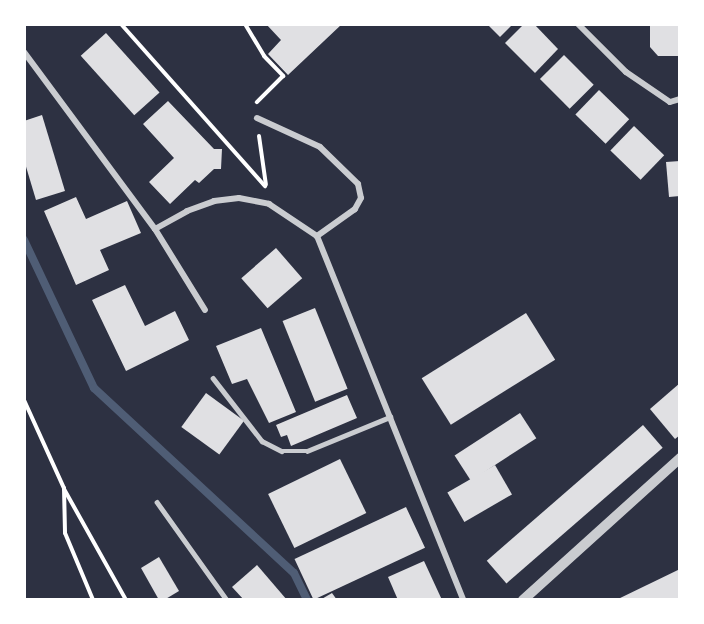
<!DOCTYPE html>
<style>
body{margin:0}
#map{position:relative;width:704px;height:624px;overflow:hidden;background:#2d3142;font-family:Figtree,sans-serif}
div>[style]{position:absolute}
.stream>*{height:8px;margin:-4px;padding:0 4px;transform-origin:4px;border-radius:4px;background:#4f5d75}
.building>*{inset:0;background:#e0e0e3;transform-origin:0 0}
.path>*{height:4px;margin:-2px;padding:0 2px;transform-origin:2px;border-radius:2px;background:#fff}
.service>*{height:4.5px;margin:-2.25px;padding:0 2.25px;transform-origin:2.25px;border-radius:2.25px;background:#caccd0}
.minor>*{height:6px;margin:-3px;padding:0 3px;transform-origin:3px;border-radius:3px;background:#caccd0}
.tertiary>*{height:10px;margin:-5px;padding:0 5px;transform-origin:5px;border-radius:5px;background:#caccd0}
span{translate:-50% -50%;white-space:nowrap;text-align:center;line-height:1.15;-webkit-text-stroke:5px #fff;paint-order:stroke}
.frame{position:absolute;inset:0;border:26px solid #fff;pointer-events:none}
</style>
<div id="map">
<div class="stream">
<div style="left:24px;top:240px;width:164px;rotate:64.7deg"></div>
<div style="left:94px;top:388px;width:272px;rotate:42.8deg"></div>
<div style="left:294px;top:573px;width:30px;rotate:64deg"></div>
</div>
<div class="building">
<div style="clip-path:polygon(266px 24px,342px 24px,288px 75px,268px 54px,281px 40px)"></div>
<div style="clip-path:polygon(487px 24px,513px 24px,500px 37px)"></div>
<div style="clip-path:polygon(524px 24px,534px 24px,558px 49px,535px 73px,505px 43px)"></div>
<div style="clip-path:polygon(650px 24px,680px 25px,680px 56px,658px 56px,650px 47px)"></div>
<div style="left:106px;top:33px;width:80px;height:34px;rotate:48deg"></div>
<div style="left:564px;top:55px;width:42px;height:34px;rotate:45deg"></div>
<div style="left:599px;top:90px;width:42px;height:34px;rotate:44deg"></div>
<div style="clip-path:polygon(168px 101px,214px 149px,222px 149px,221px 169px,214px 169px,199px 183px,195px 180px,170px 204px,149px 182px,174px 158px,143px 124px)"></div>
<div style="clip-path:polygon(42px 115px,65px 191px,36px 200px,24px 160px,24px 121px)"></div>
<div style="left:634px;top:126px;width:42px;height:34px;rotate:44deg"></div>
<div style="clip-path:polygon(680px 161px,680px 196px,669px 197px,666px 162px)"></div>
<div style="clip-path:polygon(76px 197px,86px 219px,127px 201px,141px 233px,100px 250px,109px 270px,76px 285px,44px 211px)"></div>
<div style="left:276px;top:248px;width:40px;height:46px;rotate:49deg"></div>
<div style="clip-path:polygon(125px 285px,145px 326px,175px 311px,189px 340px,126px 371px,92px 300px)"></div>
<div style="left:315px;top:308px;width:87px;height:35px;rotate:68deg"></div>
<div style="left:526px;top:313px;width:55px;height:123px;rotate:58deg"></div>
<div style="clip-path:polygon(261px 328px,296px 412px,269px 423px,247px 379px,232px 384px,216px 346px)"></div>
<div style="clip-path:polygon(680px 383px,680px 435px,675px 439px,650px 409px)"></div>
<div style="left:206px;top:393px;width:47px;height:42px;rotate:36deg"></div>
<div style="clip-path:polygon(347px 395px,357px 418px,291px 446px,287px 435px,281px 437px,276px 425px)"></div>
<div style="left:520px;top:413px;width:30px;height:78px;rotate:57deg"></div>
<div style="left:643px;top:425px;width:30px;height:207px;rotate:49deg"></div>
<div style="left:340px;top:459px;width:60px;height:80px;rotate:64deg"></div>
<div style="left:495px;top:465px;width:34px;height:55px;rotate:60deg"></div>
<div style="left:406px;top:507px;width:45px;height:123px;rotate:65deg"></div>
<div style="clip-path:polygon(159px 557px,179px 591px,164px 600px,159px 600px,141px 568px)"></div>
<div style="clip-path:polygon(424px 561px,442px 600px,398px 600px,388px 577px)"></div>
<div style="clip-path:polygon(257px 565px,287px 600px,244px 600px,232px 587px)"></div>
<div style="clip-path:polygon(680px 569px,680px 600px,616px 600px)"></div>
<div style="clip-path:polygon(332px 593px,337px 600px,320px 600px)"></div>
</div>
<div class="path">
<div style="left:121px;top:24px;width:217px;rotate:48.4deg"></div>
<div style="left:245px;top:24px;width:37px;rotate:59deg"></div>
<div style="left:264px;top:56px;width:28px;rotate:46deg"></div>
<div style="left:283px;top:76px;width:37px;rotate:135deg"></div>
<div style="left:259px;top:136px;width:49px;rotate:81.9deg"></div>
<div style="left:24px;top:400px;width:97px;rotate:65.6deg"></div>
<div style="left:64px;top:488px;width:45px;rotate:88.7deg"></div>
<div style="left:65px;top:533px;width:73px;rotate:67.3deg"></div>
<div style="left:64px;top:489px;width:127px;rotate:60.8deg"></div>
</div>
<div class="service">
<div style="left:213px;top:378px;width:80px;rotate:52.1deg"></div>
<div style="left:262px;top:441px;width:22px;rotate:27deg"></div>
<div style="left:282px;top:451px;width:25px"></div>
<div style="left:307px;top:451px;width:90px;rotate:-22.3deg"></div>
<div style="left:157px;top:502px;width:120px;rotate:54.5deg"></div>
</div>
<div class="minor">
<div style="left:578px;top:24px;width:68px;rotate:45deg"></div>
<div style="left:626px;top:72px;width:53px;rotate:34.3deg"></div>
<div style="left:670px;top:102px;width:10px;rotate:-17deg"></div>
<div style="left:24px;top:52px;width:220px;rotate:53.5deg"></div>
<div style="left:155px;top:229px;width:37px;rotate:-29deg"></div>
<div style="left:187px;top:211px;width:29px;rotate:-20deg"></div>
<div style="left:214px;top:201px;width:25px;rotate:-7deg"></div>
<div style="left:239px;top:198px;width:31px;rotate:11deg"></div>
<div style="left:269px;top:204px;width:58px;rotate:33.7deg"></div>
<div style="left:317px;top:236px;width:392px;rotate:68.1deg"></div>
<div style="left:257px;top:118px;width:69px;rotate:24.7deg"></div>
<div style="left:320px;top:147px;width:53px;rotate:44.2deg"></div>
<div style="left:358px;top:184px;width:14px;rotate:78deg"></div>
<div style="left:361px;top:198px;width:13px;rotate:119deg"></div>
<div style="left:355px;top:209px;width:47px;rotate:144.6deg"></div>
<div style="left:155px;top:229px;width:95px;rotate:58.3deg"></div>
</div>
<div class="tertiary">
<div style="left:523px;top:600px;width:212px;rotate:-42.1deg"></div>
</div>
<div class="frame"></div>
</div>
